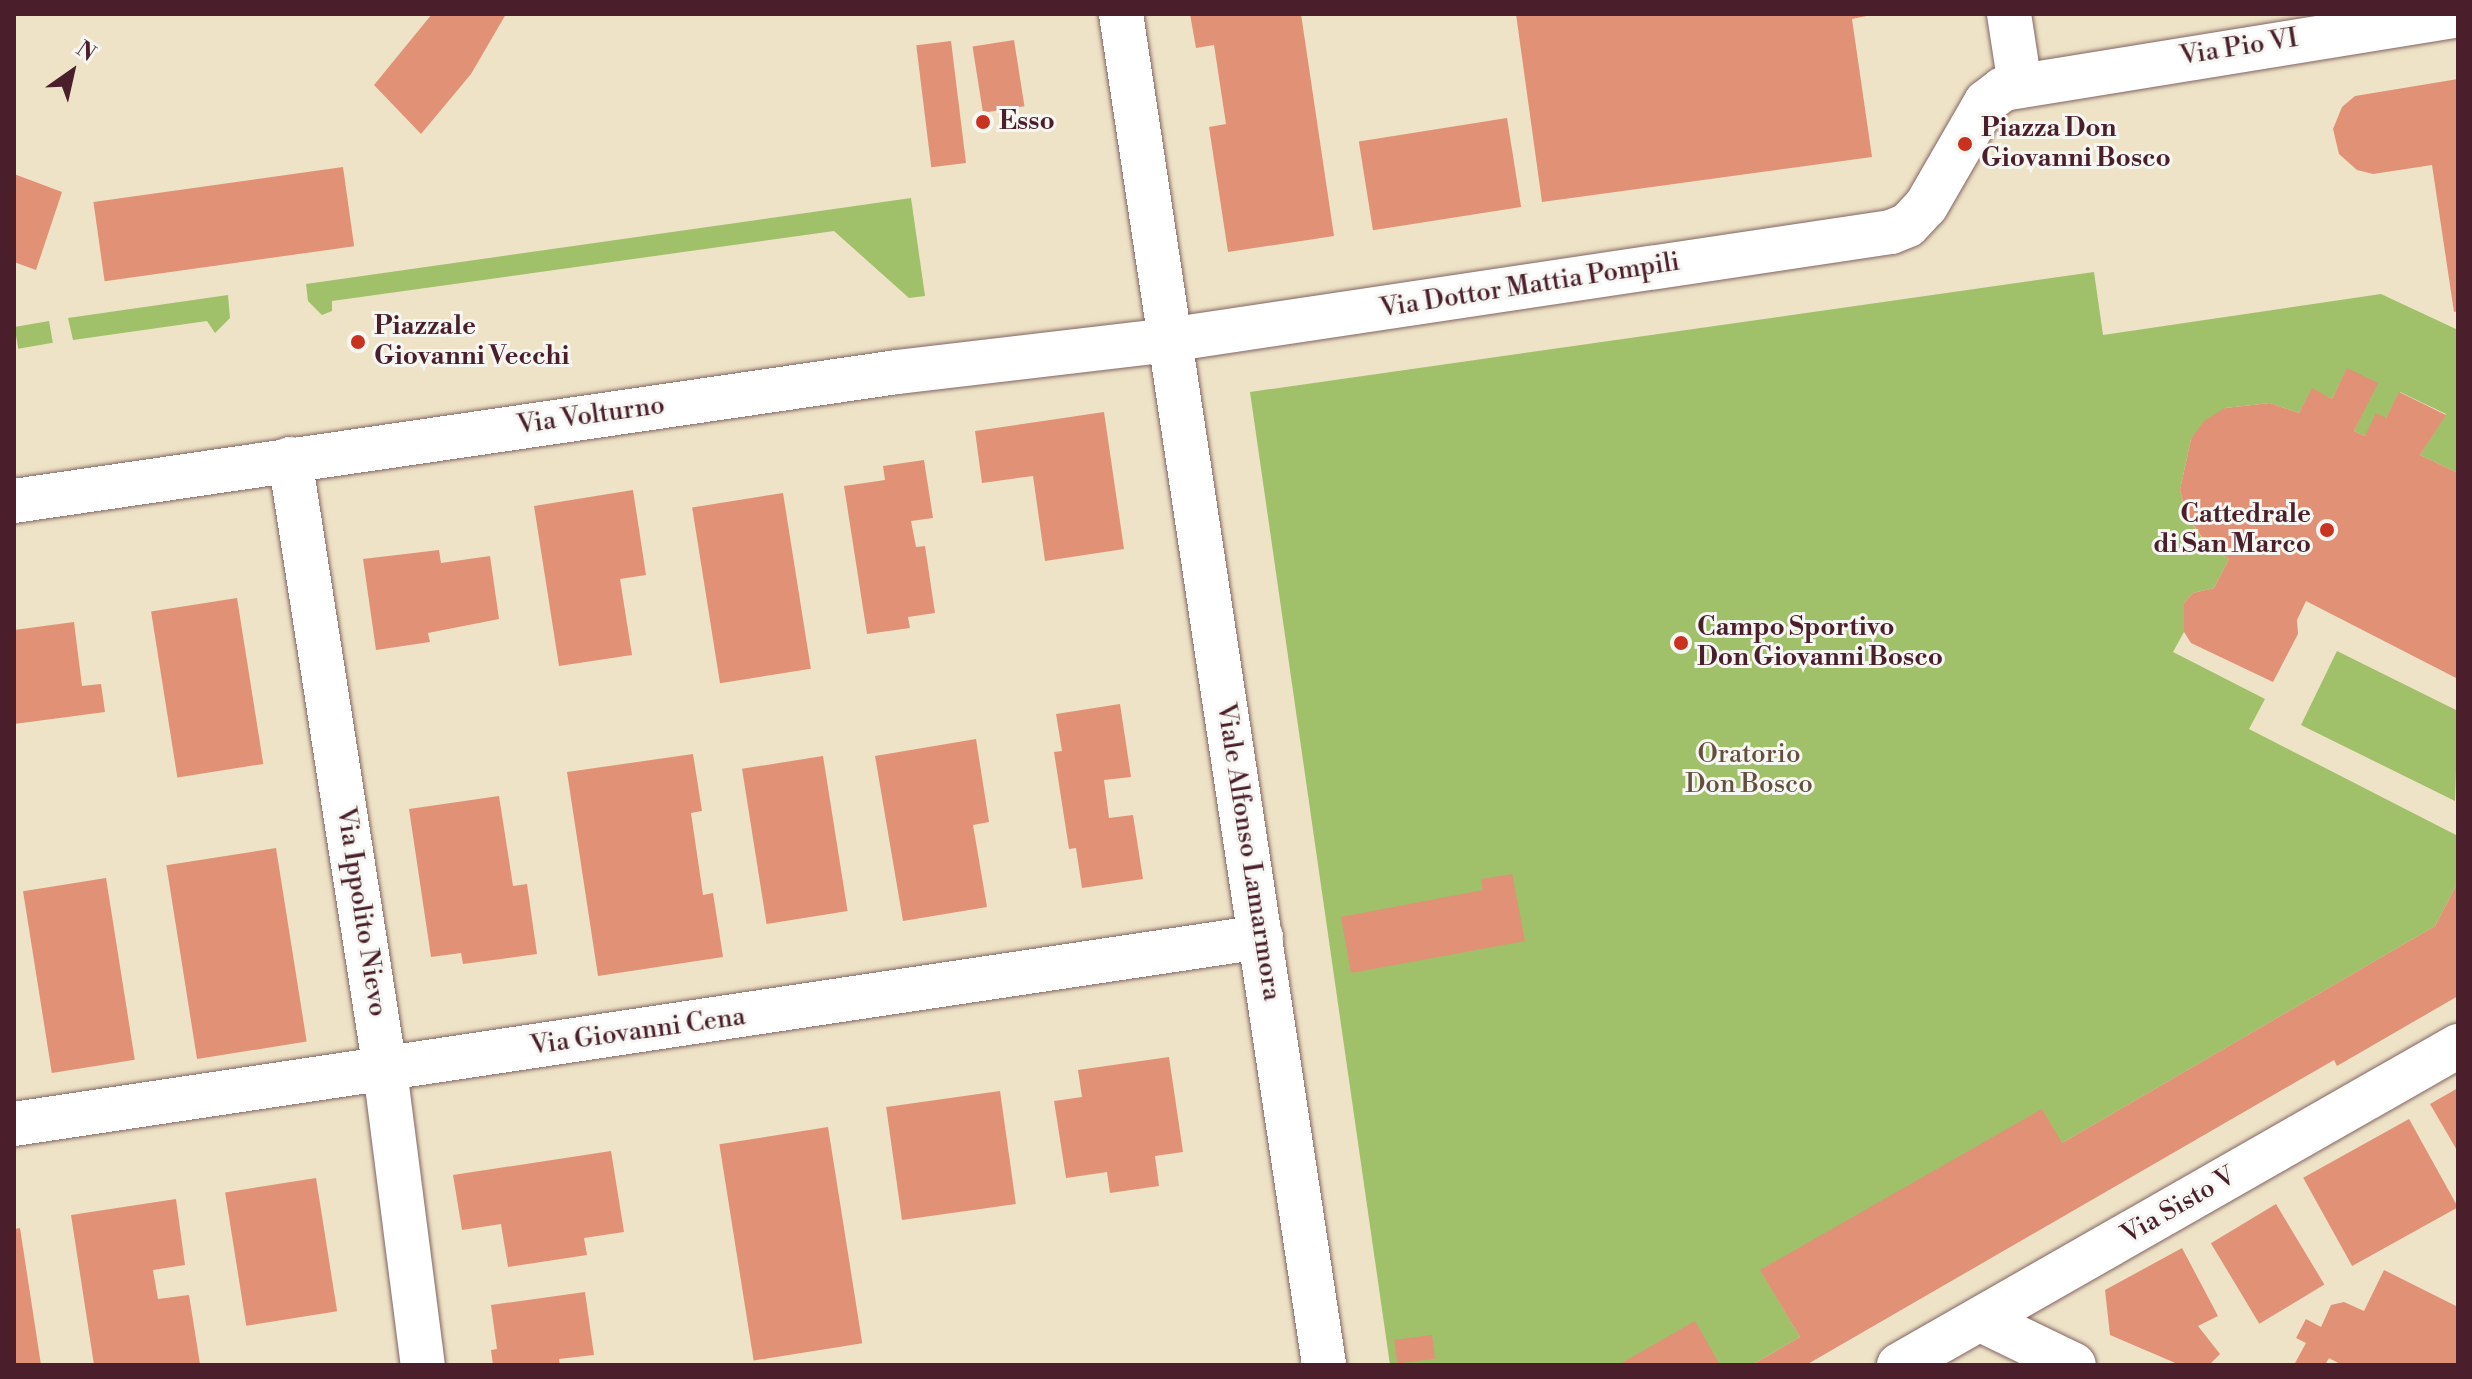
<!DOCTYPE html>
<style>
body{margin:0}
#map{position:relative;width:2472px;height:1379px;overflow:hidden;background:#eee3c7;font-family:"Libre Bodoni",serif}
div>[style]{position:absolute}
.green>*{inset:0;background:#a0c069;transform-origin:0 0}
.building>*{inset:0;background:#e19176;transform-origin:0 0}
.roads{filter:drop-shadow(0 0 2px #836462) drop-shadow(0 0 2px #836462)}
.minor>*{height:44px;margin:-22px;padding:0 22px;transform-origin:22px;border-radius:22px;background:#fff}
.major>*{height:44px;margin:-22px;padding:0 22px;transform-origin:22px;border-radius:22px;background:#fff}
.dots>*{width:22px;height:22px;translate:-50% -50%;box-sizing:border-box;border:4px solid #f6f6f2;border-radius:50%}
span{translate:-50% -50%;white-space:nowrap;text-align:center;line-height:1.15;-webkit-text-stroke:6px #f6f6f2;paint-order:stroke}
.street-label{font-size:26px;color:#4a1f2b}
.poi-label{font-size:26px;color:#4a1f2b;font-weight:700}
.left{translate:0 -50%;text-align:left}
.right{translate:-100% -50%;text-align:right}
.park-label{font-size:26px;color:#644f3e}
.frame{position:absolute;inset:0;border:16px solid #4a1f2b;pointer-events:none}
.north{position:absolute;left:32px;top:32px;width:80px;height:80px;-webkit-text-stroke:6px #f6f6f2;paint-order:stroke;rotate:34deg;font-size:22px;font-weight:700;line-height:32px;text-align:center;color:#4a1f2b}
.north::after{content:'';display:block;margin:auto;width:28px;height:36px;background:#4a1f2b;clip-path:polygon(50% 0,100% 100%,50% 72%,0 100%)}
</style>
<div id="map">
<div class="green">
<div style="clip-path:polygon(911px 198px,925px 296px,909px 298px,834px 231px,332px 301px,332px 311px,322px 315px,308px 301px,306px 284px)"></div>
<div style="clip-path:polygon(2094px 272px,2103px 335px,2381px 294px,2458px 330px,2458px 473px,2420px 455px,2446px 414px,2400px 392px,2386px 418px,2365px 436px,2354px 431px,2362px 414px,2347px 369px,2332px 399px,2312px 389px,2299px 413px,2270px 403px,2225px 408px,2191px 439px,2180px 490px,2186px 514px,2207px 546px,2229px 559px,2214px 588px,2193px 593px,2184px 603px,2184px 632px,2173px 652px,2265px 699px,2249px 729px,2458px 836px,2458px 882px,2435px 926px,2062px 1143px,1761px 1271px,1800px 1337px,1752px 1365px,1390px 1365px,1250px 392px)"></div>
<div style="clip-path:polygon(228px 295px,230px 318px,215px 333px,207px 321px,73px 340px,68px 318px)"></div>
<div style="left:49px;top:321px;width:22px;height:35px;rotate:80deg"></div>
<div style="clip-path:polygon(2337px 651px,2458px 711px,2455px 801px,2301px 725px)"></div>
</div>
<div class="building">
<div style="clip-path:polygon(432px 14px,506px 14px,471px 74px,421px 134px,374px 85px)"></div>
<div style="clip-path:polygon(1190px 14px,1301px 14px,1334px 236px,1228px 252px,1209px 127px,1226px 124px,1214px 45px,1196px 48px)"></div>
<div style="clip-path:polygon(1516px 14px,1876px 14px,1852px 19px,1872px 157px,1542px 202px)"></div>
<div style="left:1014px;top:40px;width:67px;height:42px;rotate:81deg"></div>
<div style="left:951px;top:41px;width:123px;height:35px;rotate:83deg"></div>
<div style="clip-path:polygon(2458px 79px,2458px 311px,2454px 312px,2432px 165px,2373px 174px,2357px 170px,2339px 154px,2333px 129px,2342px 107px,2355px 96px)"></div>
<div style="left:1507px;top:118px;width:90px;height:150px;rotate:81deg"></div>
<div style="left:343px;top:167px;width:80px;height:252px;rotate:82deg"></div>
<div style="clip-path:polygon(14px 174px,62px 192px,36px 270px,14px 262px)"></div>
<div style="clip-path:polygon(2347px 368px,2378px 383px,2354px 431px,2365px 436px,2376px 413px,2386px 418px,2399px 392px,2446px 415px,2420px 455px,2458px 473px,2458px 679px,2306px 601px,2297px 620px,2298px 634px,2273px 682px,2191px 643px,2184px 632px,2184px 603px,2193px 593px,2214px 588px,2229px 559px,2208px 546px,2186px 514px,2180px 490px,2191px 439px,2204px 421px,2225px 408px,2270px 403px,2299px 413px,2312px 388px,2332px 399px)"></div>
<div style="clip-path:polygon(1104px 412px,1124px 549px,1045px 561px,1033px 476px,982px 483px,975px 431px)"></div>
<div style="clip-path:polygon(924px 460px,933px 518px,911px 521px,916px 547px,925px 546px,935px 613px,908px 617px,910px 628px,867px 634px,844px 486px,885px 480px,883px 466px)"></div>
<div style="clip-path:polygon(633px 490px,646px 575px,620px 579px,632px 655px,559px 666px,534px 506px)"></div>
<div style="left:783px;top:493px;width:178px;height:92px;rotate:81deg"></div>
<div style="clip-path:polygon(439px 550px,441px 563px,490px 556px,499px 619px,428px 633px,430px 642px,376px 650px,363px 559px)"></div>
<div style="left:237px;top:598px;width:168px;height:87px;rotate:81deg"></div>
<div style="clip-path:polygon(74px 622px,82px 686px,101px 684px,105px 712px,14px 724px,14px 630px)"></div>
<div style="clip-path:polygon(1120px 704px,1131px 777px,1104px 780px,1109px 818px,1133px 815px,1143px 879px,1082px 888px,1076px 848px,1069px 849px,1054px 752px,1062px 751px,1056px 714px)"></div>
<div style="clip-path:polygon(976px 739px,989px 822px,973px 825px,987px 907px,903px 921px,875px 756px)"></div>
<div style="clip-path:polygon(693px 754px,702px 811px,691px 813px,703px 895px,713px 893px,723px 957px,598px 976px,567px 772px)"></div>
<div style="left:823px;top:756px;width:157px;height:82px;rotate:81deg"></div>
<div style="clip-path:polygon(499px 796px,513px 886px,527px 884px,537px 954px,463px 964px,461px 953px,431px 957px,409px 809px)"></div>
<div style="left:276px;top:848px;width:196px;height:111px;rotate:81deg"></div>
<div style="clip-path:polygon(1512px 874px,1525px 941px,1351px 973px,1341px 917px,1483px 890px,1481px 879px)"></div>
<div style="left:106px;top:878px;width:184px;height:84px;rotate:81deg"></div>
<div style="clip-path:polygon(2458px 882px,2458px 996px,2337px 1066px,2334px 1060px,1806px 1365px,1752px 1365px,1800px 1337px,1760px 1270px,2042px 1109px,2062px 1143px,2435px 926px)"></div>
<div style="clip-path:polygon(1169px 1057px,1183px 1152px,1155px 1156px,1159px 1186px,1110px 1193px,1107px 1172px,1066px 1178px,1054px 1101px,1082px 1097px,1078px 1070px)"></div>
<div style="clip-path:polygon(2458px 1088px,2458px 1152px,2430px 1104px)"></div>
<div style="left:1000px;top:1091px;width:114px;height:115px;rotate:82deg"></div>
<div style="left:2409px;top:1119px;width:101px;height:121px;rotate:61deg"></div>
<div style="left:828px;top:1127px;width:219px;height:110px;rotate:81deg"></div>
<div style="clip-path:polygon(611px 1151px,624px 1232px,584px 1238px,587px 1255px,508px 1267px,501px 1224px,462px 1230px,453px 1175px)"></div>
<div style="left:316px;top:1178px;width:135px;height:92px;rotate:81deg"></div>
<div style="clip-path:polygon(176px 1199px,185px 1265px,153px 1270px,158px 1299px,189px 1295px,200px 1364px,94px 1365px,71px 1215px)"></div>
<div style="left:2276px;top:1204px;width:94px;height:76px;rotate:59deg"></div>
<div style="clip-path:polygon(20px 1228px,41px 1365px,14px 1365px,14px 1229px)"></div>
<div style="clip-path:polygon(2182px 1248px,2218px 1316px,2198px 1326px,2220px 1354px,2209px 1365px,2180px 1365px,2110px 1335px,2105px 1290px)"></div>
<div style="clip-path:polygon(2384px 1270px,2458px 1307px,2458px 1365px,2342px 1365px,2329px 1358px,2325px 1365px,2294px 1365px,2306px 1343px,2296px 1338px,2306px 1319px,2321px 1327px,2331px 1305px,2344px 1302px,2364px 1311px)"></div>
<div style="clip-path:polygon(585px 1292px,594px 1355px,559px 1359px,560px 1365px,493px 1365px,491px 1350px,497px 1349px,491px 1305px)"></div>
<div style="clip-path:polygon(1695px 1321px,1720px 1365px,1618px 1365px)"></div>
<div style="left:1432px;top:1335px;width:24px;height:38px;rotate:83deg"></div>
</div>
<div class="roads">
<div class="minor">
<div style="left:2009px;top:14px;width:72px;rotate:81.2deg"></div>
<div style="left:1168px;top:340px;width:731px;rotate:-8.5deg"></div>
<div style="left:1891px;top:232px;width:18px;rotate:-22deg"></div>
<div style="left:1908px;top:225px;width:26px;rotate:-47deg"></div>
<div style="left:1926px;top:206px;width:120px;rotate:-60deg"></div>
<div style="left:1986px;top:102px;width:21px;rotate:-37deg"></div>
<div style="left:2003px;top:89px;width:461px;rotate:-9.2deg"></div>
<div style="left:290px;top:459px;width:618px;rotate:81.16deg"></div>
<div style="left:385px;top:1070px;width:297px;rotate:82.7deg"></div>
<div style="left:14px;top:1124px;width:1261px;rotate:-8.53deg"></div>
<div style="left:1981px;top:1320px;width:103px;rotate:25.8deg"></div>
<div style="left:1899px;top:1365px;width:644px;rotate:-29.71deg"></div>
</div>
<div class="major">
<div style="left:1121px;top:14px;width:1366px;rotate:81.45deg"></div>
<div style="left:14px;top:501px;width:892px;rotate:-8.31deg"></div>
<div style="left:897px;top:372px;width:273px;rotate:-6.7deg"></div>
</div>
</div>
<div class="dots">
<div style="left:983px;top:122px;background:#c8321e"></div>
<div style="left:1965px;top:144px;background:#c8321e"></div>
<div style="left:358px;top:342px;background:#c8321e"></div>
<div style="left:2327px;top:530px;background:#c8321e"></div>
<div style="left:1681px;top:643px;background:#c8321e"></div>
</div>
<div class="street-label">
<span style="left:2239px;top:48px;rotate:-9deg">Via Pio VI</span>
<span style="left:1530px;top:286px;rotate:-9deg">Via Dottor Mattia Pompili</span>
<span style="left:591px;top:416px;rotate:-8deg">Via Volturno</span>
<span style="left:1248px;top:852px;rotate:81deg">Viale Alfonso Lamarmora</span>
<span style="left:361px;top:912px;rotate:81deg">Via Ippolito Nievo</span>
<span style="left:638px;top:1032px;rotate:-8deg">Via Giovanni Cena</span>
<span style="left:2179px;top:1206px;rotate:-30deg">Via Sisto V</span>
</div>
<div class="poi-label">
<span class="left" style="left:999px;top:122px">Esso</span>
<span class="left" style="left:1981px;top:144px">Piazza Don<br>Giovanni Bosco</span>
<span class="left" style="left:374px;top:342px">Piazzale<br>Giovanni Vecchi</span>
<span class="right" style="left:2311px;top:530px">Cattedrale<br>di San Marco</span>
<span class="left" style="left:1697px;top:643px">Campo Sportivo<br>Don Giovanni Bosco</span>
</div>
<div class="park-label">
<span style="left:1749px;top:770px">Oratorio<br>Don Bosco</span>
</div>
<div class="frame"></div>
<div class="north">N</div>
</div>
